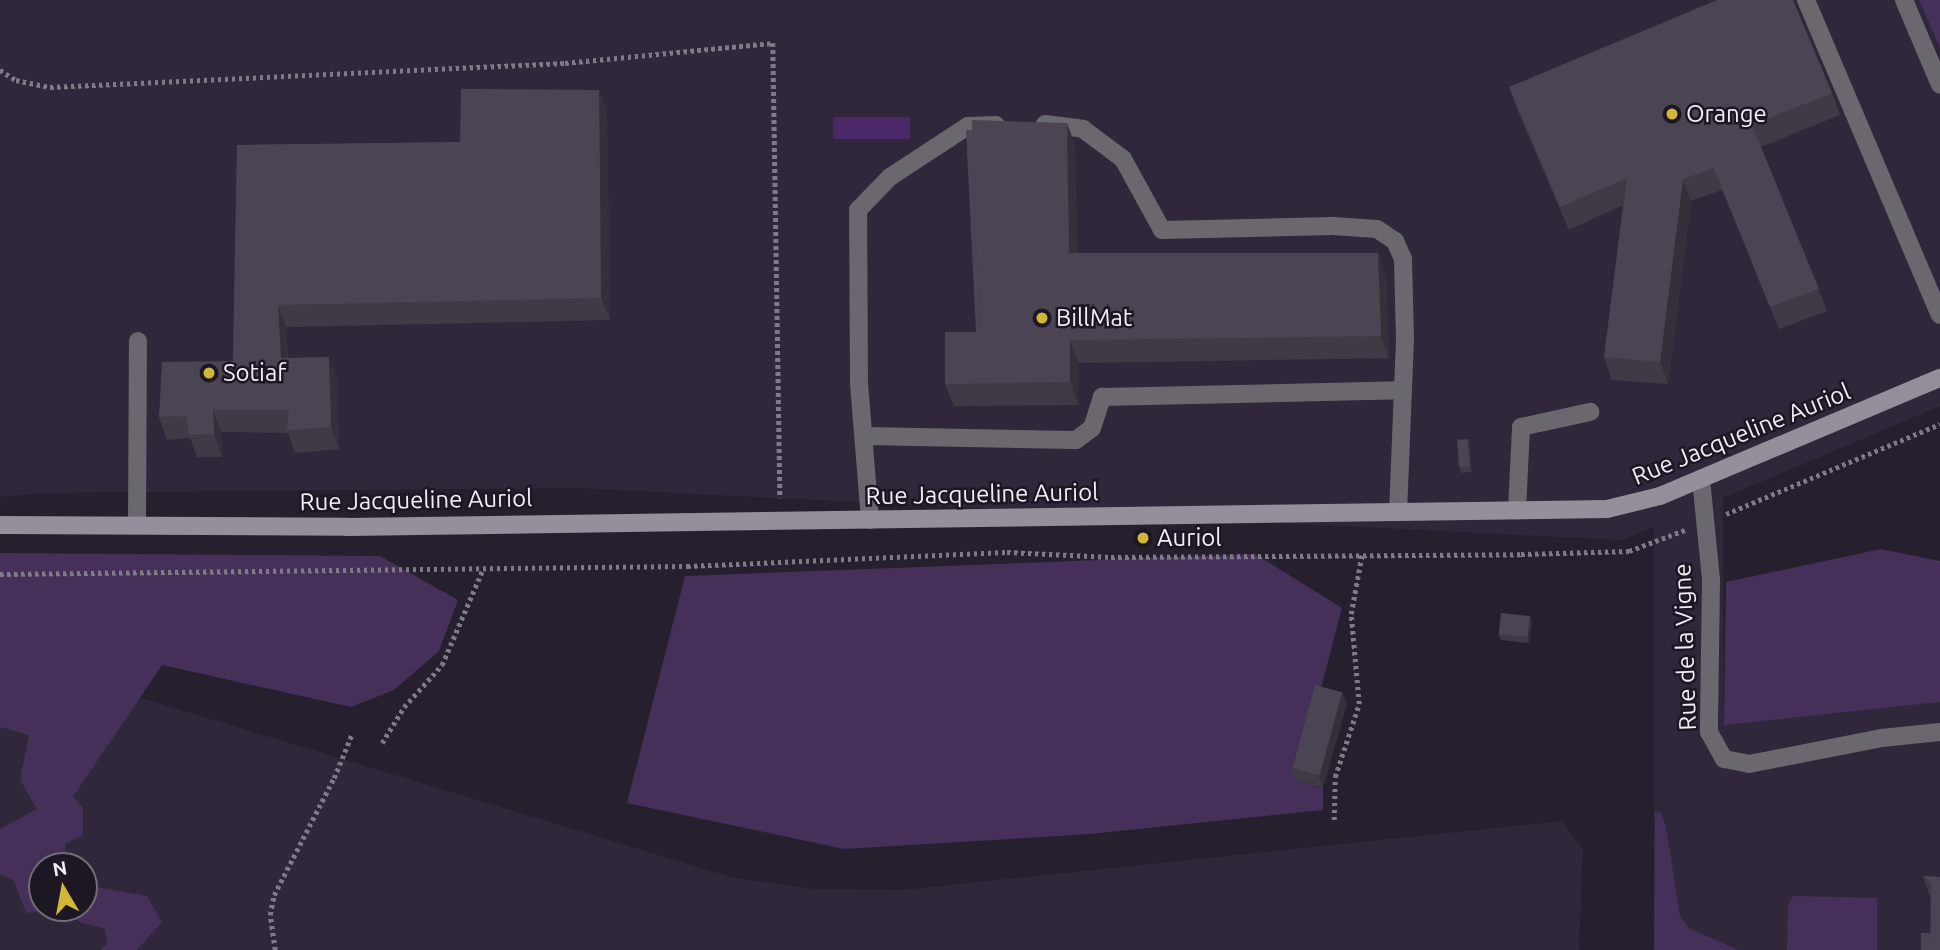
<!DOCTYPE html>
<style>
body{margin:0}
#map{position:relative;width:1940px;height:950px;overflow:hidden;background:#261f2d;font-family:Ubuntu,sans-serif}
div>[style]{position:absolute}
.built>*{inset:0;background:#30273a}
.green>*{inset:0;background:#45305a}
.water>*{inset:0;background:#4a2767;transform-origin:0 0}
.path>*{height:4.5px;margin-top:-2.25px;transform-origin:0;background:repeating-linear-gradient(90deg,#807a87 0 3.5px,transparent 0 7px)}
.lane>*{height:18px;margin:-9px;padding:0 9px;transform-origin:9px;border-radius:9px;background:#6b676f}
.street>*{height:18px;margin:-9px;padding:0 9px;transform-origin:9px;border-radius:9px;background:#6b676f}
.secondary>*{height:18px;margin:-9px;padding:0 9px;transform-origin:9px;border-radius:9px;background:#948f9a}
.wall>*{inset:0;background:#403a47}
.shaded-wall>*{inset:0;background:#34303a}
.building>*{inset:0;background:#4b4453;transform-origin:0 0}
.dots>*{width:19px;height:19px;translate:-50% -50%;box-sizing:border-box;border:4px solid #1d1623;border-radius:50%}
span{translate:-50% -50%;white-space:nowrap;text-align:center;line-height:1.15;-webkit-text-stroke:5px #1d1623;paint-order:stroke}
.poi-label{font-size:24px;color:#f1ecf6}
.left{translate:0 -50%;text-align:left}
.street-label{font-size:24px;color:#f1ecf6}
.north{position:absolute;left:28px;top:852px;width:70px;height:70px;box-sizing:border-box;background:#1d1623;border:2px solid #726c77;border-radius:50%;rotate:350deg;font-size:19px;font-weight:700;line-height:28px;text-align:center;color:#f1ecf6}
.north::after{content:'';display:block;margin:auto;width:24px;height:32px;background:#d2b736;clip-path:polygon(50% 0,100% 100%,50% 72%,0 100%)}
</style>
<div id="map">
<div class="built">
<div style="clip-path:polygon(0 0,1940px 0,1940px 406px,1723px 498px,1724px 724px,1940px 702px,1940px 950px,1654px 950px,1654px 527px,1622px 540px,575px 488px,44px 493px,0 497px)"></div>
<div style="clip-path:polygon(evenodd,0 655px,734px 878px,815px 889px,902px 890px,1562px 821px,1583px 850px,1579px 950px,0 950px,0 655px,42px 866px,84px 866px,84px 908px,42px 908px,42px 866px)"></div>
</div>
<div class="green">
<div style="clip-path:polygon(1919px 0,1940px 0,1940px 48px)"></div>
<div style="clip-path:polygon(1881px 549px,1940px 561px,1940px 702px,1724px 725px,1726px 582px)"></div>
<div style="clip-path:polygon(0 553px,380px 556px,458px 600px,439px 651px,394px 690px,351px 707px,162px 665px,73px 797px,83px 808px,83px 835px,65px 844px,66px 866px,42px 866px,42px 908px,61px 908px,26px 913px,14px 881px,0 874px,0 829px,37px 809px,20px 780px,29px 735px,0 727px)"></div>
<div style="clip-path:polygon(1255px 554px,1342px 608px,1297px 780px,1323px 788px,1323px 810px,1090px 834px,844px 849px,627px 803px,685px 576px)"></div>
<div style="clip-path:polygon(1655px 811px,1661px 813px,1666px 827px,1680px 916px,1690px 929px,1738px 950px,1654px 950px)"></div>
<div style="clip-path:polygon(84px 885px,147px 896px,162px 922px,137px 950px,100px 950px,107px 944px,105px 929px,79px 922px,68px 908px,84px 908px)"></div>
<div style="clip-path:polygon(1793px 896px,1877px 898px,1877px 950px,1787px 950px,1788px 906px)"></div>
</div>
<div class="water">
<div style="left:833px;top:117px;width:77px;height:22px"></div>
</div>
<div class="path">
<div style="left:0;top:70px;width:19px;rotate:32deg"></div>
<div style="left:16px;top:80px;width:35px;rotate:12deg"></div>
<div style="left:50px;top:87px;width:516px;rotate:-2.67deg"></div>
<div style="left:565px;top:63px;width:209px;rotate:-5.5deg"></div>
<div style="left:773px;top:43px;width:455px;rotate:89.1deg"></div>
<div style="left:1726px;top:514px;width:232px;rotate:-22.8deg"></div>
<div style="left:0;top:574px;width:687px;rotate:-0.67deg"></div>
<div style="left:687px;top:566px;width:320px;rotate:-2.5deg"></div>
<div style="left:1007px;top:552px;width:104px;rotate:2.8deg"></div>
<div style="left:1111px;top:557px;width:410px;rotate:-0.4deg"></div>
<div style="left:1521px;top:554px;width:108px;rotate:-1.6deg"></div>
<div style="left:1629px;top:551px;width:60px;rotate:-20.6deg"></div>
<div style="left:382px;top:743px;width:42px;rotate:-58.6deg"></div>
<div style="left:404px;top:707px;width:57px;rotate:-47.9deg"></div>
<div style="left:442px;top:665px;width:104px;rotate:-66.9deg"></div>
<div style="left:1334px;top:820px;width:43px;rotate:-88.7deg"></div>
<div style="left:1335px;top:777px;width:77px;rotate:-71.8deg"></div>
<div style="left:1359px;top:704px;width:90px;rotate:-95.1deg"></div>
<div style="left:1351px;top:614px;width:61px;rotate:-79.6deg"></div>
<div style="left:275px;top:950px;width:35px;rotate:-98deg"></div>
<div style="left:270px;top:915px;width:20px;rotate:-79deg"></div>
<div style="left:274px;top:895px;width:131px;rotate:-62.9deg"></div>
<div style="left:334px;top:778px;width:48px;rotate:-67.8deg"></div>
</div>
<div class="lane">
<div style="left:1806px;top:0;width:342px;rotate:67deg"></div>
<div style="left:1904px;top:0;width:92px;rotate:67deg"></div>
<div style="left:1045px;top:124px;width:38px;rotate:7deg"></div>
<div style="left:1083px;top:129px;width:50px;rotate:36.9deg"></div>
<div style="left:1123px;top:159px;width:81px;rotate:61.2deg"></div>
<div style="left:1162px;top:230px;width:171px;rotate:-1.3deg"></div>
<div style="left:1333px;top:226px;width:44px;rotate:3.9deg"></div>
<div style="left:1377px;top:229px;width:22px;rotate:34deg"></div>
<div style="left:1395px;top:241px;width:20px;rotate:66deg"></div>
<div style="left:1403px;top:259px;width:80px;rotate:88.6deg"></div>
<div style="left:1405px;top:339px;width:173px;rotate:92.3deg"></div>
<div style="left:866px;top:436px;width:210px;rotate:1.1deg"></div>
<div style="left:1076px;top:440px;width:20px;rotate:-37deg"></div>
<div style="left:1092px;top:428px;width:33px;rotate:-72deg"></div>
<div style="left:1102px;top:397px;width:299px;rotate:-1.3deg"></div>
<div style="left:1517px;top:510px;width:83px;rotate:-87.2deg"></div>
<div style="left:1521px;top:427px;width:71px;rotate:-12.3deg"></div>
<div style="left:870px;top:520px;width:138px;rotate:-94.6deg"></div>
<div style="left:859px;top:382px;width:172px;rotate:-90.3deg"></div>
<div style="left:858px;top:210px;width:46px;rotate:-45.9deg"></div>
<div style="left:890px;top:177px;width:93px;rotate:-33.2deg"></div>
<div style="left:968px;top:126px;width:28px;rotate:-2deg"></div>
<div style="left:137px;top:525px;width:184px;rotate:-89.7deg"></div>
</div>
<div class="street">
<div style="left:1701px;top:479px;width:101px;rotate:84.3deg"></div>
<div style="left:1711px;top:580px;width:152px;rotate:90.8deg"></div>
<div style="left:1709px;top:732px;width:31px;rotate:61deg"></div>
<div style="left:1724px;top:759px;width:25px;rotate:11deg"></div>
<div style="left:1749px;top:764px;width:136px;rotate:-11.1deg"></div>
<div style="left:1882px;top:738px;width:58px;rotate:-5.9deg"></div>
</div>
<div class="secondary">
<div style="left:0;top:525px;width:348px;rotate:0.3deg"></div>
<div style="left:348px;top:527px;width:1259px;rotate:-0.82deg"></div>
<div style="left:1607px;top:509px;width:55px;rotate:-13.8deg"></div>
<div style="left:1660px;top:496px;width:304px;rotate:-22.9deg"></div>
</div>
<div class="wall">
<div style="clip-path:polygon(1509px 87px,1832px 93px,1840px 115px,1761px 147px,1827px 311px,1779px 329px,1722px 190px,1691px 201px,1668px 384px,1612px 380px,1604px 357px,1623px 205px,1569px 230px,1517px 109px)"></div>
<div style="clip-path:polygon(599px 90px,607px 112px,610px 320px,286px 327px,288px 358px,337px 379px,339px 449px,295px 453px,288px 433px,221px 432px,222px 457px,197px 457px,190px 438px,167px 440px,159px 417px,233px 361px,237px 145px,460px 142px)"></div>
<div style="clip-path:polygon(1075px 145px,1077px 253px,1386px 276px,1389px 358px,1078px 363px,1078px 405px,954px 406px,945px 384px,976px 332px)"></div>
<div style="clip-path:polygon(1470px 445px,1472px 472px,1461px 473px,1459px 466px)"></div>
<div style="clip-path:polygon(1530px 616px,1532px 622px,1529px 643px,1501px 640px,1498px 634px)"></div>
<div style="clip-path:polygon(1342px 692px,1347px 704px,1323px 788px,1296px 780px,1292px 768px)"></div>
<div style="clip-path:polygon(1923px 876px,1940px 877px,1931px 895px,1929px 894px)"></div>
</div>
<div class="shaded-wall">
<div style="clip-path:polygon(599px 90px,607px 112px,610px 320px,601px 298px)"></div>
<div style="clip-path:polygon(1067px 123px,1075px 145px,1077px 275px,1069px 253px)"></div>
<div style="clip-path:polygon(1683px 179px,1691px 201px,1668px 384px,1660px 362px)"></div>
<div style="clip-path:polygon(1378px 253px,1386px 276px,1389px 358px,1381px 336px)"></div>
<div style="clip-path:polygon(278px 305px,286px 327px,289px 380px,281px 358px)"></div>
<div style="clip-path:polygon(1070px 340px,1078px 363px,1078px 405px,1070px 382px)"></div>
<div style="clip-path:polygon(329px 357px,337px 379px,339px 449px,331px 427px)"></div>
<div style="clip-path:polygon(213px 410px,221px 432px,222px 457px,214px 434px)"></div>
<div style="clip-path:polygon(1468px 439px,1470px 445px,1472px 472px,1470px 466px)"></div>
<div style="clip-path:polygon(1530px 616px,1532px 622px,1529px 643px,1527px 637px)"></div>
<div style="clip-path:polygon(1342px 692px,1347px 704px,1323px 788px,1319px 776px)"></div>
</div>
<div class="building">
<div style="clip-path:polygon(1717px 0,1793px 0,1832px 93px,1752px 125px,1819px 289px,1770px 307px,1714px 168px,1683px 179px,1660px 362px,1604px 357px,1627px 178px,1560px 207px,1509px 87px)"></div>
<div style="clip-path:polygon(461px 89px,599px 90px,601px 298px,278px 305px,281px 358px,329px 357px,331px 427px,287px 430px,289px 410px,213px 410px,214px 434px,189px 435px,186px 416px,159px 417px,162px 362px,233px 361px,237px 145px,460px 142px)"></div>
<div style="clip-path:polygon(972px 120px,1067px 123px,1069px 253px,1378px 253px,1381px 336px,1070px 340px,1070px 382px,945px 384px,945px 332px,981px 332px)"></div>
<div style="clip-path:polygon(966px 130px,973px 130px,981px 332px,976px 332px)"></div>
<div style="left:1468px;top:439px;width:27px;height:11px;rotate:86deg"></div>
<div style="left:1501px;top:613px;width:29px;height:21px;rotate:6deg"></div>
<div style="left:1315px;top:685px;width:28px;height:86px;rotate:15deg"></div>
<div style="clip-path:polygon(1923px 876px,1940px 877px,1940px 950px,1930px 950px,1931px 883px)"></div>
<div style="left:1921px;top:933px;width:9px;height:17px"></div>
</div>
<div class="dots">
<div style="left:1672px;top:114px;background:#d2b736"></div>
<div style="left:1042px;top:318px;background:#d2b736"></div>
<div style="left:209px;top:373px;background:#d2b736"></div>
<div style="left:1143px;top:538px;background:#d2b736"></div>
</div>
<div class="poi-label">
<span class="left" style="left:1686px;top:114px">Orange</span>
<span class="left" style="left:1056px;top:318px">BillMat</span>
<span class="left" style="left:223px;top:373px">Sotiaf</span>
<span class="left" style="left:1157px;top:538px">Auriol</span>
</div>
<div class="street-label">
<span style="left:1741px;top:434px;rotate:-22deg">Rue Jacqueline Auriol</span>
<span style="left:982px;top:494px;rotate:-1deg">Rue Jacqueline Auriol</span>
<span style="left:416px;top:500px;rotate:-1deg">Rue Jacqueline Auriol</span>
<span style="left:1685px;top:647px;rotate:-92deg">Rue de la Vigne</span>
</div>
<div class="north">N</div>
</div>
